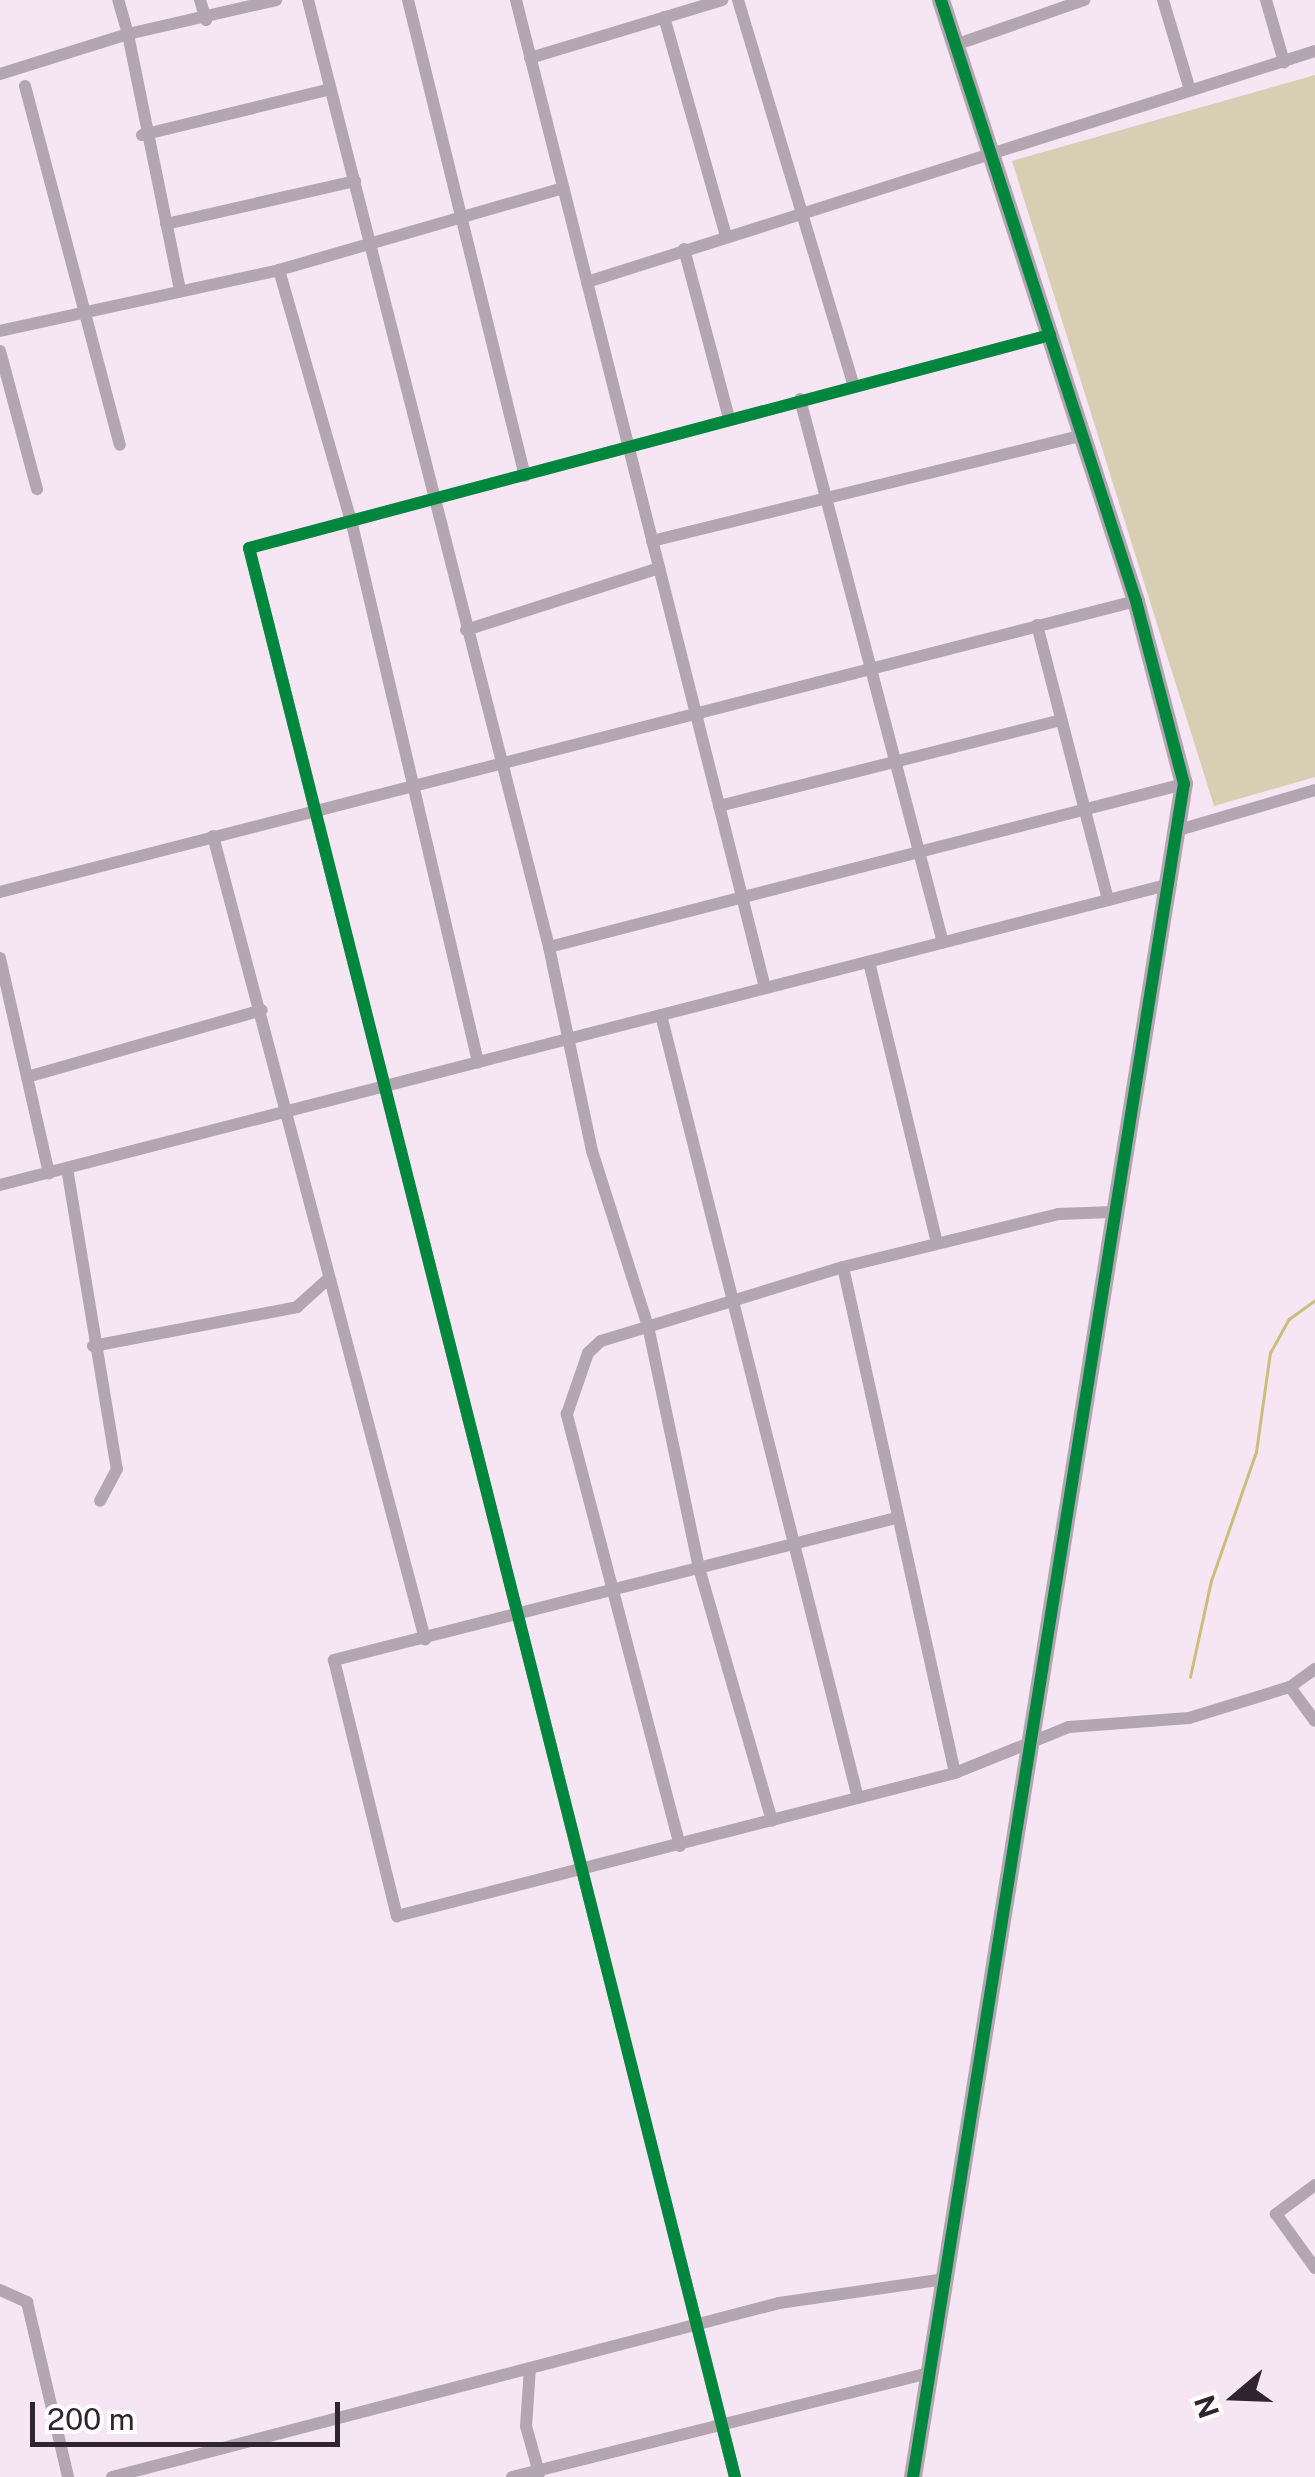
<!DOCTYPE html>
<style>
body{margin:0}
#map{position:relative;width:1315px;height:2477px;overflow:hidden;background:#f6e6f3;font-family:"Public Sans",sans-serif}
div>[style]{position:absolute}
.green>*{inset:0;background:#d8ceb3}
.stream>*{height:2.5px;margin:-1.25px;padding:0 1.25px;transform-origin:1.25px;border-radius:1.25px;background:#cbbe7d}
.street>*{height:12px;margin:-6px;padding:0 6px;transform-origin:6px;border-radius:6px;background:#b3a6b1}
.secondary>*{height:18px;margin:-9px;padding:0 9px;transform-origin:9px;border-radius:9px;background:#b3a5b1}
.cycleway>*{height:12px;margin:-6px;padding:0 6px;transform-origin:6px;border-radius:6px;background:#00873e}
span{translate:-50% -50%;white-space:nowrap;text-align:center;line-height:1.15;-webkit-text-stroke:10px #fff;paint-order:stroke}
.north{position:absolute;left:1185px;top:2347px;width:100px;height:100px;-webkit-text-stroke:8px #fff;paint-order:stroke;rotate:251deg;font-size:28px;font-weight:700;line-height:40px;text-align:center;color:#30252e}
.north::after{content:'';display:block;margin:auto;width:35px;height:45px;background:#30252e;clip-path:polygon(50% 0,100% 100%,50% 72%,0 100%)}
.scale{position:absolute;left:30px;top:2402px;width:310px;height:45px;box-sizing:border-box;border:5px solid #30252e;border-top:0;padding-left:12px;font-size:30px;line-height:35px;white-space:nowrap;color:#30252e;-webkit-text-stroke:8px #fff;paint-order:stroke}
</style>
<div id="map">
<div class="green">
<div style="clip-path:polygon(1315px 75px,1315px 777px,1214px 806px,1012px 161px)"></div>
</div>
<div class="stream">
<div style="left:1190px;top:1677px;width:98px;rotate:-77.7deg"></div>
<div style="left:1211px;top:1581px;width:137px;rotate:-70.8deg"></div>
<div style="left:1256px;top:1452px;width:100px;rotate:-82deg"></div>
<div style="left:1270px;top:1353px;width:39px;rotate:-61deg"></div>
<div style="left:1289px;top:1319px;width:32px;rotate:-36deg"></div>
</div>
<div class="street">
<div style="left:200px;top:0;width:21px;rotate:73deg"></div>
<div style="left:308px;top:0;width:977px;rotate:75.72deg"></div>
<div style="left:549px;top:947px;width:208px;rotate:78.1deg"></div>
<div style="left:592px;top:1151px;width:184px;rotate:72.3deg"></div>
<div style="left:648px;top:1326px;width:247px;rotate:78.1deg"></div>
<div style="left:699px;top:1568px;width:263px;rotate:73.9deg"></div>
<div style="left:408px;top:0;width:490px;rotate:76.2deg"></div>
<div style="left:516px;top:0;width:1019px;rotate:75.85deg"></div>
<div style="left:738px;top:0;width:400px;rotate:73.3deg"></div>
<div style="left:1163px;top:0;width:94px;rotate:73.3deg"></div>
<div style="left:1266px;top:0;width:65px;rotate:73.8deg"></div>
<div style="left:664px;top:17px;width:228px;rotate:74.2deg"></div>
<div style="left:955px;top:45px;width:137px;rotate:-19.2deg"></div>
<div style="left:530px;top:58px;width:201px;rotate:-16.8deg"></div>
<div style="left:0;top:74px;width:134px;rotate:-17.4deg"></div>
<div style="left:128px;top:34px;width:35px;rotate:-106deg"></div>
<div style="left:25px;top:86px;width:371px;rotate:75.2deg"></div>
<div style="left:142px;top:135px;width:194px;rotate:-13.7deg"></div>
<div style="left:166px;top:224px;width:194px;rotate:-12.8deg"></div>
<div style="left:684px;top:249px;width:175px;rotate:75.1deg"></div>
<div style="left:279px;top:270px;width:264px;rotate:74deg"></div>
<div style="left:352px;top:524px;width:553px;rotate:76.82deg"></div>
<div style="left:587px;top:282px;width:764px;rotate:-17.6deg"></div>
<div style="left:180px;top:290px;width:261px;rotate:-101.5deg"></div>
<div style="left:128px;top:34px;width:152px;rotate:-12.9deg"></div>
<div style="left:0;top:331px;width:286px;rotate:-12.3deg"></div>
<div style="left:279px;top:270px;width:296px;rotate:-16.1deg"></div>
<div style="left:0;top:351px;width:143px;rotate:75deg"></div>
<div style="left:800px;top:399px;width:562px;rotate:75.27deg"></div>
<div style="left:652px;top:541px;width:442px;rotate:-13.8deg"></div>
<div style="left:1037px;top:625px;width:284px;rotate:75.5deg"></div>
<div style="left:466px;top:630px;width:203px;rotate:-17.8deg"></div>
<div style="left:719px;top:806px;width:353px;rotate:-14.1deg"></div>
<div style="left:1182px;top:829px;width:139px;rotate:-16.3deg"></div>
<div style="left:213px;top:836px;width:831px;rotate:75.21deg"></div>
<div style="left:0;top:892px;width:1173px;rotate:-14.37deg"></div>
<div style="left:549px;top:947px;width:656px;rotate:-14.4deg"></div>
<div style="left:0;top:958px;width:221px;rotate:77.2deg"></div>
<div style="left:869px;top:962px;width:289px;rotate:76.4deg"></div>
<div style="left:661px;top:1015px;width:807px;rotate:75.88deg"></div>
<div style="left:27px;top:1077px;width:244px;rotate:-15.9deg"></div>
<div style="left:67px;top:1168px;width:305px;rotate:80.6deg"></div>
<div style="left:117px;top:1469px;width:36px;rotate:118deg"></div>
<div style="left:0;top:1185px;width:1209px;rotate:-14.42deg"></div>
<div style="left:843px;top:1267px;width:518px;rotate:77.52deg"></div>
<div style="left:93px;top:1346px;width:208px;rotate:-10.8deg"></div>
<div style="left:297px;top:1307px;width:43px;rotate:-42.2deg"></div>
<div style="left:896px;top:1518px;width:580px;rotate:165.82deg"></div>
<div style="left:334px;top:1660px;width:264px;rotate:76.2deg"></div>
<div style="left:397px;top:1916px;width:576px;rotate:-14.37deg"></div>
<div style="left:955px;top:1773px;width:123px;rotate:-22deg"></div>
<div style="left:1069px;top:1727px;width:120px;rotate:-4.3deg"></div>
<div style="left:1189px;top:1718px;width:106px;rotate:-17.1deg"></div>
<div style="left:1290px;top:1687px;width:31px;rotate:-36deg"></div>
<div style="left:1290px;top:1687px;width:42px;rotate:53.7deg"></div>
<div style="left:680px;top:1846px;width:447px;rotate:-104.7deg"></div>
<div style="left:567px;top:1414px;width:65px;rotate:-71deg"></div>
<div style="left:588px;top:1353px;width:18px;rotate:-43deg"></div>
<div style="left:601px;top:1341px;width:253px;rotate:-17deg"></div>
<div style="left:843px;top:1267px;width:221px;rotate:-13.8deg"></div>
<div style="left:1058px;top:1214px;width:55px;rotate:-2.1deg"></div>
<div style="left:1315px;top:2185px;width:49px;rotate:143.4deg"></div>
<div style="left:1276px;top:2214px;width:67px;rotate:54.2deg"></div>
<div style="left:0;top:2290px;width:30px;rotate:24deg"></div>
<div style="left:27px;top:2302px;width:180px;rotate:76.8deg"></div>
<div style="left:530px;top:2368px;width:58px;rotate:93.9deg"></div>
<div style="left:526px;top:2426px;width:49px;rotate:74.5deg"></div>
<div style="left:112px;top:2477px;width:689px;rotate:-14.62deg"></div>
<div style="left:779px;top:2303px;width:168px;rotate:-8.2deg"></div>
<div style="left:512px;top:2477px;width:431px;rotate:-14deg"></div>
<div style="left:735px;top:2477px;width:1989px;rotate:-104.14deg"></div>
<div style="left:249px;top:548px;width:829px;rotate:-14.89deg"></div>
</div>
<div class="secondary">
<div style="left:913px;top:2477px;width:1715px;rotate:-80.91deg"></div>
<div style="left:1184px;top:784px;width:189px;rotate:-104.7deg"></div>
<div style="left:1136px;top:601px;width:632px;rotate:-107.98deg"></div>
</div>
<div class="cycleway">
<div style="left:735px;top:2477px;width:1989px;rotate:-104.14deg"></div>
<div style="left:249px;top:548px;width:829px;rotate:-14.89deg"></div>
<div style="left:913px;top:2477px;width:1715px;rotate:-80.91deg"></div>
<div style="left:1184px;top:784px;width:189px;rotate:-104.7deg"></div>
<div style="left:1136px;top:601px;width:632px;rotate:-107.98deg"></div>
</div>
<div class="north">N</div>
<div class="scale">200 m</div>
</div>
